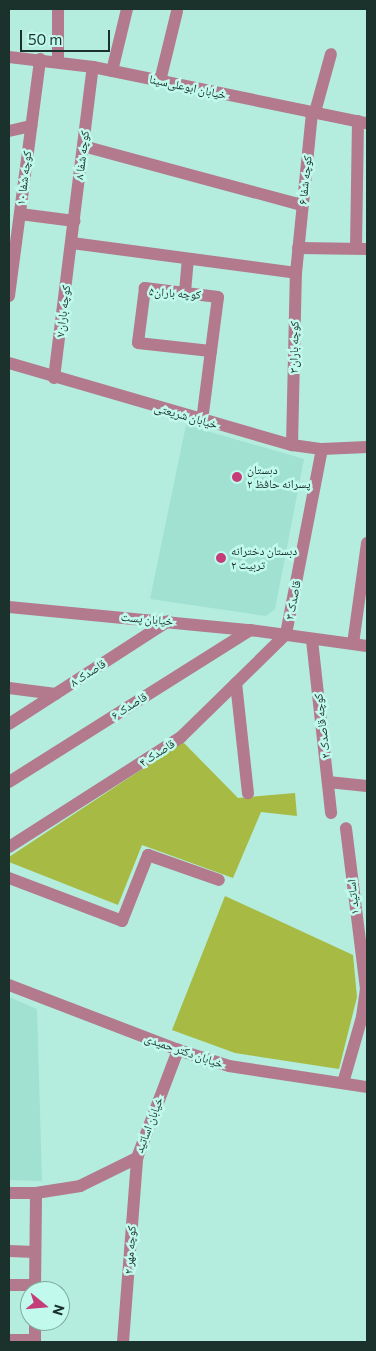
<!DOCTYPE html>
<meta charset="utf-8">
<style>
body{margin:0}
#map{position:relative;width:376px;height:1351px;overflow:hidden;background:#b4edde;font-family:Commissioner,"Noto Naskh Arabic",sans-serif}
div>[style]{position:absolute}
.built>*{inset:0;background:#a0e1d1}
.green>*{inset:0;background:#a7ba43}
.minor>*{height:12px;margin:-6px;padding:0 6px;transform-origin:6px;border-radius:6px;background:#b3798c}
.dots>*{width:14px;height:14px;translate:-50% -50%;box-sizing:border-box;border:2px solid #c1faec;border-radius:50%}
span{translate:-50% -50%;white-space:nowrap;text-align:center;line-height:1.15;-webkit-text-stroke:5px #c1faec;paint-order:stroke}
.street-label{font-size:12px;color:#1b312c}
.poi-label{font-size:12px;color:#1b312c}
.left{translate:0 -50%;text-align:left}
.frame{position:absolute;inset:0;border:10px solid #1b312c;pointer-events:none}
.north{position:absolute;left:20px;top:1281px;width:50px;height:50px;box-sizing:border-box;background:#c1faec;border:1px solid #7faa9f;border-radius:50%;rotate:107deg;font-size:14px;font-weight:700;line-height:20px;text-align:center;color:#1b312c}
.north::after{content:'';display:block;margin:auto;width:18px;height:22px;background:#c43c78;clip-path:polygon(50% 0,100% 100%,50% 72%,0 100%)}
.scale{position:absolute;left:20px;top:30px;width:90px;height:22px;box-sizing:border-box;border:2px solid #1b312c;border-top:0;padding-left:6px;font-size:15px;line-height:18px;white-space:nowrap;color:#1b312c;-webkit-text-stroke:4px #c1faec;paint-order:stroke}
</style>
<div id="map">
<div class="built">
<div style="clip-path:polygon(186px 425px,304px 459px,275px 609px,266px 616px,150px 599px)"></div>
<div style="clip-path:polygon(9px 997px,37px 1009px,42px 1181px,9px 1180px)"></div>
</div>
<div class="green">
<div style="clip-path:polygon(183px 742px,238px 798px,295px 793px,297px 816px,261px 812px,233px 878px,142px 845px,118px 905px,9px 862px,9px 857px)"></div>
<div style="clip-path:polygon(225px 896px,353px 955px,357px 997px,339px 1069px,235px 1053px,172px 1030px)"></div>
</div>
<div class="minor">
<div style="left:9px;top:57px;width:85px;rotate:6.8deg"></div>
<div style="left:93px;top:67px;width:280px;rotate:11.6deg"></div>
<div style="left:58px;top:61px;width:52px;rotate:-90deg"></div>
<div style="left:112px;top:71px;width:64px;rotate:-76.4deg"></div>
<div style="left:160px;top:81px;width:72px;rotate:-76.3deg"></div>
<div style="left:315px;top:112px;width:60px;rotate:-74.6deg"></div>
<div style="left:9px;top:131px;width:23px;rotate:-13deg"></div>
<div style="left:83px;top:146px;width:227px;rotate:15.1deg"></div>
<div style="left:20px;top:214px;width:55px;rotate:7.3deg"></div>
<div style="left:72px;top:243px;width:226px;rotate:7.6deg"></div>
<div style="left:298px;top:248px;width:69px;rotate:0.8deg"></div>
<div style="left:356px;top:248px;width:127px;rotate:-89.1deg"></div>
<div style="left:185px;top:292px;width:33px;rotate:-85deg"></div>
<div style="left:9px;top:296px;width:239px;rotate:-82.5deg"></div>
<div style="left:9px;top:363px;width:295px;rotate:16.2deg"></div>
<div style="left:292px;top:445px;width:30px;rotate:8deg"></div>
<div style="left:322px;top:449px;width:45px;rotate:-2.5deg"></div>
<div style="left:54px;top:378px;width:313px;rotate:-82.9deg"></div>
<div style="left:202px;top:421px;width:71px;rotate:-82.7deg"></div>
<div style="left:211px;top:351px;width:54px;rotate:-82.6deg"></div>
<div style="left:218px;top:297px;width:74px;rotate:-173deg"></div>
<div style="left:145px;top:288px;width:55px;rotate:97.3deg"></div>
<div style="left:138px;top:343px;width:73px;rotate:6.3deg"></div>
<div style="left:292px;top:445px;width:172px;rotate:-88.7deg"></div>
<div style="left:296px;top:273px;width:162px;rotate:-84.3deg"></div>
<div style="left:9px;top:607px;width:242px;rotate:5.5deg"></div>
<div style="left:250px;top:630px;width:118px;rotate:7.8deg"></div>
<div style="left:286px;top:634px;width:188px;rotate:-79deg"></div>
<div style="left:312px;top:640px;width:174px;rotate:83.7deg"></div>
<div style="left:353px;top:644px;width:102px;rotate:-82.1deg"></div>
<div style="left:236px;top:683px;width:111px;rotate:83.8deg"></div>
<div style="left:9px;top:688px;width:47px;rotate:7.3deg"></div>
<div style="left:9px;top:724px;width:189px;rotate:-32.9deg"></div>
<div style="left:9px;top:782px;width:285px;rotate:-32.2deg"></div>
<div style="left:328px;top:782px;width:39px;rotate:6deg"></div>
<div style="left:9px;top:847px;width:204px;rotate:-32.6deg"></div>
<div style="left:181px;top:737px;width:147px;rotate:-44.4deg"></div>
<div style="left:9px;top:878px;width:121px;rotate:20.8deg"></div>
<div style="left:122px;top:921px;width:71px;rotate:-68.5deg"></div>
<div style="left:148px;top:855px;width:75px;rotate:19.4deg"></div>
<div style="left:9px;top:985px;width:181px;rotate:21deg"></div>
<div style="left:178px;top:1050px;width:53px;rotate:17.4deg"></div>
<div style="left:229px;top:1066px;width:140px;rotate:8.7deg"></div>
<div style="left:343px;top:1083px;width:69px;rotate:-73.9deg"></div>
<div style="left:362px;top:1017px;width:28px;rotate:-82deg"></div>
<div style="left:366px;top:989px;width:162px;rotate:-97.1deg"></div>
<div style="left:9px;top:1193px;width:27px"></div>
<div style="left:36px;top:1193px;width:45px;rotate:-9deg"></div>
<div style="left:80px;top:1186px;width:64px;rotate:-26.2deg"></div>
<div style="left:137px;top:1158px;width:116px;rotate:-69.2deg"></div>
<div style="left:9px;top:1251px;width:26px;rotate:2deg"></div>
<div style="left:9px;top:1285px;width:26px"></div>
<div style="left:35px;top:1291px;width:98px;rotate:-89.4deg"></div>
<div style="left:35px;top:1321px;width:21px;rotate:90deg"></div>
<div style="left:9px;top:1340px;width:26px"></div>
<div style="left:123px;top:1342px;width:185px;rotate:-85.6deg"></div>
</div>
<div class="dots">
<div style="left:237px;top:477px;background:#c43c78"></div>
<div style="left:221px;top:558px;background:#c43c78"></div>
</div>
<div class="street-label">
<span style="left:188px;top:87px;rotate:12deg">خیابان ابوعلی‌سینا</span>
<span style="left:82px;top:155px;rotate:-83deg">کوچه شفا ۸</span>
<span style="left:24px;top:178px;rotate:-83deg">کوچه شفا ۱۰</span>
<span style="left:305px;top:180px;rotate:-84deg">کوچه شفا ۶</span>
<span style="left:175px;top:293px;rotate:4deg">کوچه باران۵</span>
<span style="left:63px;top:311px;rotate:-83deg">کوچه باران۷</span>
<span style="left:294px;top:347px;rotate:-89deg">کوچه باران۳</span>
<span style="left:186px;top:416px;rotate:16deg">خیابان شریعتی</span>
<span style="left:293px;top:600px;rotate:-79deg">قاصدک ۳</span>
<span style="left:147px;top:619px;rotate:5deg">خیابان پست</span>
<span style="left:88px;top:673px;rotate:-33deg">قاصدک ۸</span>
<span style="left:129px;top:706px;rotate:-32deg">قاصدک ۶</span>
<span style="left:322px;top:726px;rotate:-97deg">کوچه قاصدک ۲</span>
<span style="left:157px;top:753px;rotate:-33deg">قاصدک ۴</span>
<span style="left:353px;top:897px;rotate:-96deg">اساتید ۱</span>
<span style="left:184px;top:1051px;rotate:19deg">خیابان دکتر حمیدی</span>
<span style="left:149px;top:1125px;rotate:-69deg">خیابان اساتید</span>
<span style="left:130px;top:1250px;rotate:-86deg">کوچه مهر ۲</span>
</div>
<div class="poi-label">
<span class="left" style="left:247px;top:477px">دبستان<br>پسرانه حافظ ۲</span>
<span class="left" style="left:231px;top:558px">دبستان دخترانه<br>تربیت ۲</span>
</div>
<div class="frame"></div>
<div class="north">N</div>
<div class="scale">50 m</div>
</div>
